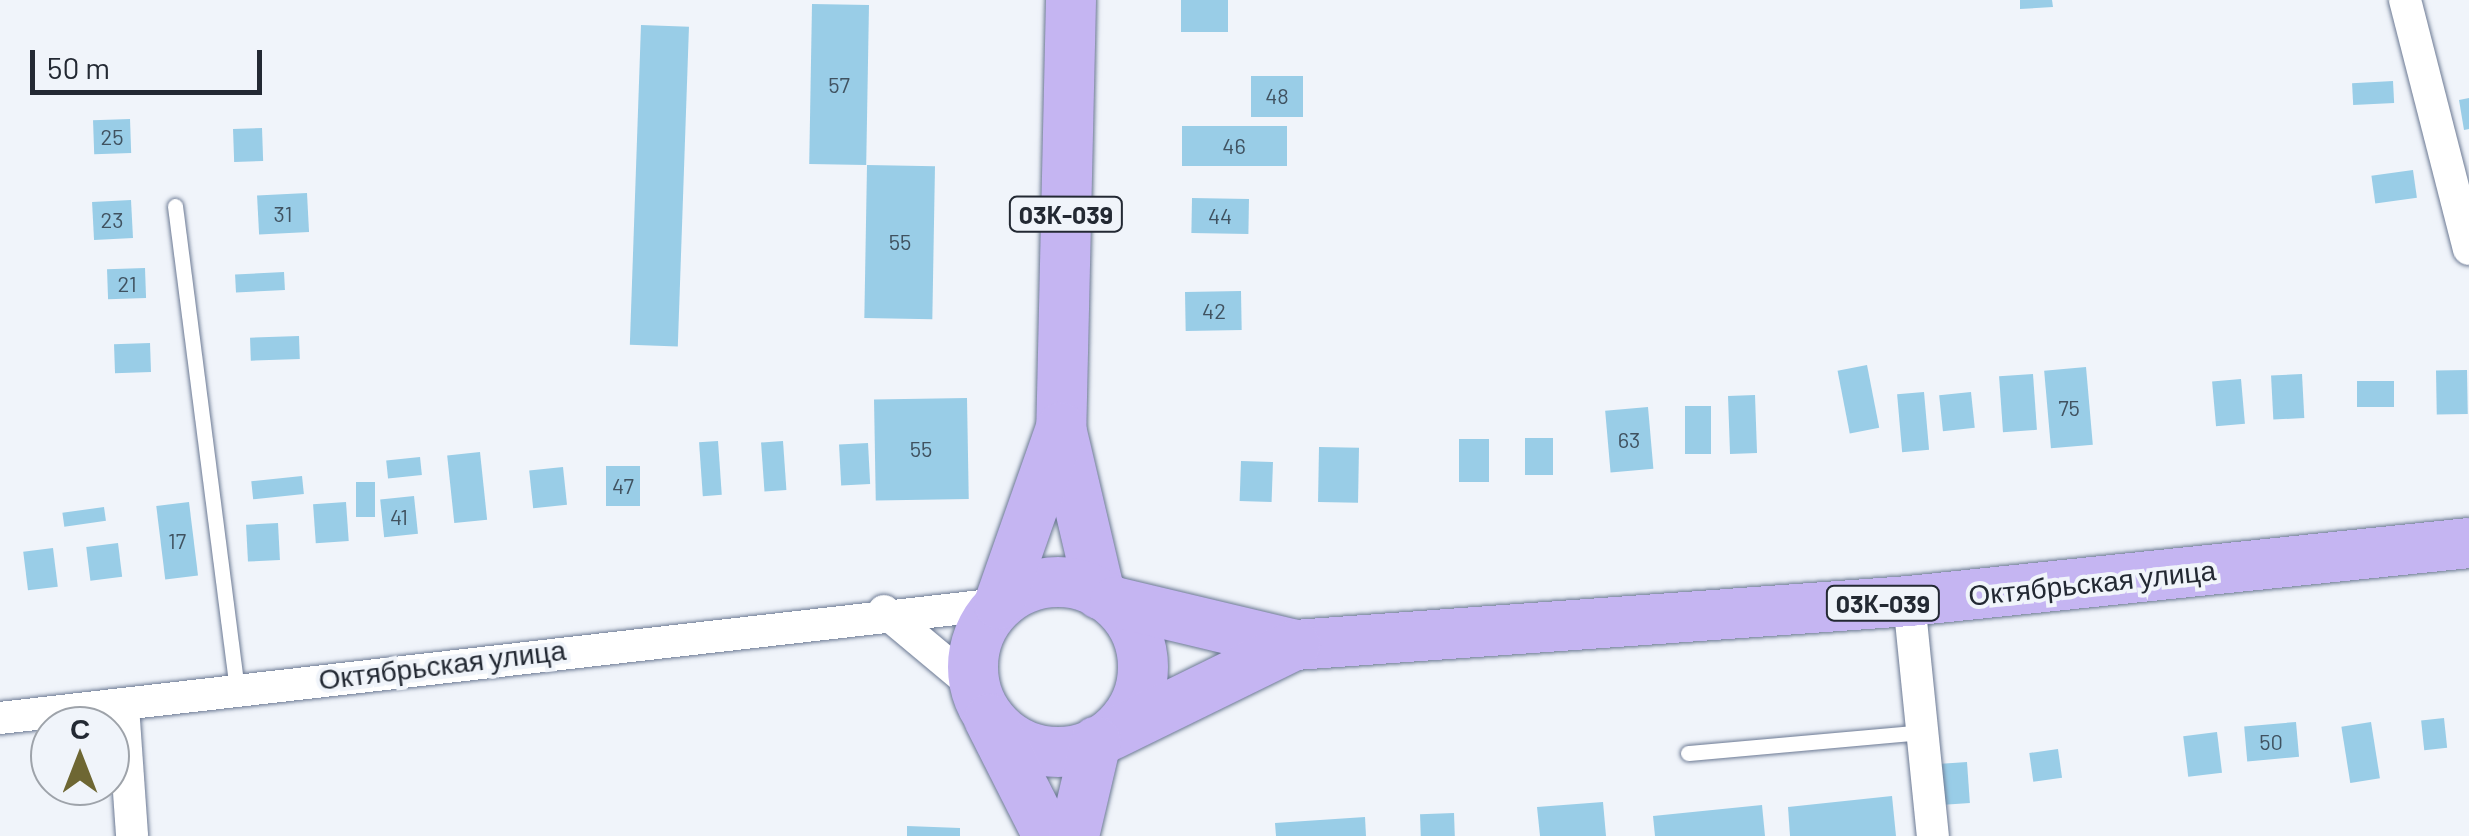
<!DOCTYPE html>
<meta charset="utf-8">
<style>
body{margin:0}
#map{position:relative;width:2469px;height:836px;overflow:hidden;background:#f0f4fa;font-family:Barlow,sans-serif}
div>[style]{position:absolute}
.building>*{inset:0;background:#99cde7;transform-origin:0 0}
.roads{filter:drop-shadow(0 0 2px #6b7993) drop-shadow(0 0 2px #6b7993)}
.service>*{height:15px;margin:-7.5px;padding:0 7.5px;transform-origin:7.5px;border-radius:7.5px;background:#fff}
.minor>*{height:32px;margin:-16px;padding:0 16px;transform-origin:16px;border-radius:16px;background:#fff}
.primary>*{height:50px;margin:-25px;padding:0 25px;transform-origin:25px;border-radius:25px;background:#c5b5f2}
.primary>.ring{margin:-25px;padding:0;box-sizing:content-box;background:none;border:50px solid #c5b5f2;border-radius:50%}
span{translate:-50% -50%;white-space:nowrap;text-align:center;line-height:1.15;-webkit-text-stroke:8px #f0f4fa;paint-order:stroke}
.number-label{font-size:22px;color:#405260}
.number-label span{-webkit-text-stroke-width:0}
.shield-label span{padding:2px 8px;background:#f0f4fa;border:2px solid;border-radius:8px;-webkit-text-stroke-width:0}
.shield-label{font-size:25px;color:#232933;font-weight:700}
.street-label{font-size:28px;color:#232933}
.north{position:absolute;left:30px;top:706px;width:100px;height:100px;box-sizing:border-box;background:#f0f4fa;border:2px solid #9ea3aa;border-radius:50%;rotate:0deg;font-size:28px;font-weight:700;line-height:40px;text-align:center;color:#232933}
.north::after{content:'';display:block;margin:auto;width:35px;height:45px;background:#6e6733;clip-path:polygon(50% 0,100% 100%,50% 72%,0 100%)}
.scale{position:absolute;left:30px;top:50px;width:232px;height:45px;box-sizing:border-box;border:5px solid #232933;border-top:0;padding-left:12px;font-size:30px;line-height:35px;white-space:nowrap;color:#232933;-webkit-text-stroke:8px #f0f4fa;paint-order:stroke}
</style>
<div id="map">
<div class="building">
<div style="left:1181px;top:0;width:47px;height:32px"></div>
<div style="clip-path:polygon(2020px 0,2052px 0,2053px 7px,2020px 9px)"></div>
<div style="left:812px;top:4px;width:57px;height:160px;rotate:1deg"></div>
<div style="left:641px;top:25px;width:48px;height:320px;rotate:2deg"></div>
<div style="left:1251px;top:76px;width:52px;height:41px"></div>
<div style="left:2393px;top:81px;width:22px;height:41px;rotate:87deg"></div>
<div style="clip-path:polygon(2469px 98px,2469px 129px,2464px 130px,2459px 100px)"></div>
<div style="left:130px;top:119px;width:34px;height:37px;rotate:88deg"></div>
<div style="left:1182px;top:126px;width:105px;height:40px"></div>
<div style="left:262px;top:128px;width:33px;height:29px;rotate:88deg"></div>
<div style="left:867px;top:165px;width:68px;height:153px;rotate:1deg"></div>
<div style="left:2413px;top:170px;width:28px;height:42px;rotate:82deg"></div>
<div style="left:307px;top:193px;width:39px;height:50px;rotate:87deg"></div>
<div style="left:1192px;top:198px;width:57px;height:35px;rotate:1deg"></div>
<div style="left:131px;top:200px;width:38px;height:39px;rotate:87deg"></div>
<div style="left:145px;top:268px;width:30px;height:38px;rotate:88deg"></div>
<div style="left:284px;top:272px;width:18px;height:49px;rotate:87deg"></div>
<div style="left:1241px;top:291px;width:39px;height:56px;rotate:89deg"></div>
<div style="left:299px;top:336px;width:23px;height:49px;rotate:88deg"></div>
<div style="left:150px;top:343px;width:29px;height:36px;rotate:88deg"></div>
<div style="left:1867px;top:365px;width:64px;height:30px;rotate:79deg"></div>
<div style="left:2086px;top:367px;width:78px;height:42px;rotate:85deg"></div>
<div style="left:2467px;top:370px;width:44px;height:31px;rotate:89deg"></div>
<div style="left:2033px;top:374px;width:56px;height:34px;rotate:86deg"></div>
<div style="left:2302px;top:374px;width:44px;height:31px;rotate:87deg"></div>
<div style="left:2241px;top:379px;width:45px;height:29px;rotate:85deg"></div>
<div style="left:2357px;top:381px;width:37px;height:26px"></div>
<div style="left:1924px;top:392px;width:58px;height:27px;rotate:85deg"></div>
<div style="left:1971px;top:392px;width:36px;height:32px;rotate:84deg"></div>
<div style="left:1755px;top:395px;width:58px;height:27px;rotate:88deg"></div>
<div style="left:967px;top:398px;width:101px;height:93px;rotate:89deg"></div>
<div style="left:1685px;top:406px;width:26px;height:48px"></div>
<div style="left:1648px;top:407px;width:62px;height:43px;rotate:85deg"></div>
<div style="left:1525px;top:438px;width:28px;height:37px"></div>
<div style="left:1459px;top:439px;width:30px;height:43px"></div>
<div style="left:718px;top:441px;width:54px;height:19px;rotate:86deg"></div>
<div style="left:783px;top:441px;width:49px;height:22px;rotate:86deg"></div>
<div style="left:868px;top:443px;width:41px;height:29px;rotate:87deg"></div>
<div style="left:1319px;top:447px;width:40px;height:55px;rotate:1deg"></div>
<div style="left:480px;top:452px;width:68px;height:33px;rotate:84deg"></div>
<div style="left:420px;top:457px;width:18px;height:34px;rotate:84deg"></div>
<div style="left:1241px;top:461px;width:32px;height:40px;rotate:2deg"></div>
<div style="left:606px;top:466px;width:34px;height:40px"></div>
<div style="left:563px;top:467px;width:38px;height:34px;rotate:84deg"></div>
<div style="left:302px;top:476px;width:18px;height:51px;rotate:84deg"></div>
<div style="left:356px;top:482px;width:19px;height:35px"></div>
<div style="left:414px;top:496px;width:38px;height:34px;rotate:84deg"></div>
<div style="left:189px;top:502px;width:74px;height:33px;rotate:83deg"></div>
<div style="left:346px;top:502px;width:39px;height:33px;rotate:86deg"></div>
<div style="left:104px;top:507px;width:14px;height:42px;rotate:82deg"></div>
<div style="left:278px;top:523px;width:37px;height:32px;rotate:87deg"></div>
<div style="left:118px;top:543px;width:34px;height:32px;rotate:83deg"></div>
<div style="left:53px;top:548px;width:39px;height:30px;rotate:83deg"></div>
<div style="left:2444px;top:718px;width:30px;height:23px;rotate:84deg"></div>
<div style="left:2296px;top:722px;width:35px;height:52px;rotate:85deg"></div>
<div style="left:2371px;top:722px;width:57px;height:30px;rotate:81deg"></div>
<div style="left:2217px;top:732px;width:41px;height:34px;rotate:83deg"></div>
<div style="left:2058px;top:749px;width:29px;height:29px;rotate:82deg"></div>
<div style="left:1967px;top:762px;width:41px;height:33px;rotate:86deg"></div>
<div style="clip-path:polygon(1892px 796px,1896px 836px,1790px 836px,1788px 807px)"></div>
<div style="clip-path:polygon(1603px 802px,1606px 836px,1540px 836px,1537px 807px)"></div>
<div style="clip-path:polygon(1762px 805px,1765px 836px,1655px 836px,1653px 816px)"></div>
<div style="left:1454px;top:813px;width:23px;height:34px;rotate:88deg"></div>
<div style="clip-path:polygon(1365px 817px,1366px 836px,1276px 836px,1275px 823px)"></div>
<div style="clip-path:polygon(907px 826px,960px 828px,960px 836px,907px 836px)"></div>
</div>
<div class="roads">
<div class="service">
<div style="left:175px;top:206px;width:486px;rotate:82.7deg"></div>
<div style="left:1688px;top:753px;width:236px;rotate:-5.1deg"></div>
</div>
<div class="minor">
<div style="left:2405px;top:0;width:257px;rotate:75.6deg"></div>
<div style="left:1909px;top:601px;width:236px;rotate:84.2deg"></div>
<div style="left:884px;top:611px;width:119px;rotate:39.9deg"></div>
<div style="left:123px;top:706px;width:130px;rotate:86deg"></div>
<div style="left:0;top:718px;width:1005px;rotate:-6.51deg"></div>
</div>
<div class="primary">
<div style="left:1071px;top:0;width:428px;rotate:91.3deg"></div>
<div style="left:1061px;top:428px;width:171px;rotate:76.8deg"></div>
<div class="ring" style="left:973px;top:582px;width:120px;height:120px"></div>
<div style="left:1115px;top:602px;width:185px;rotate:13.4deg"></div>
<div style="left:1295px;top:645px;width:616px;rotate:-4.1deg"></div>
<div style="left:1909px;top:601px;width:563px;rotate:-5.91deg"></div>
<div style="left:999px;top:604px;width:187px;rotate:-70.6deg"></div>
<div style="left:989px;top:719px;width:131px;rotate:63.2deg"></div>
<div style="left:1111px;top:735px;width:205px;rotate:-26.1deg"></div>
<div style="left:1074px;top:836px;width:97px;rotate:-76.8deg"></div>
</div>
</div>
<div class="number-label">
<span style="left:839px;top:85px">57</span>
<span style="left:1277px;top:96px">48</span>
<span style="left:112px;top:137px">25</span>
<span style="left:1234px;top:146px">46</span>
<span style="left:283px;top:214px">31</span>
<span style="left:1220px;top:216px">44</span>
<span style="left:112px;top:220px">23</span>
<span style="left:900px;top:242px">55</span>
<span style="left:127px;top:284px">21</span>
<span style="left:1214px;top:311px">42</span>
<span style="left:2069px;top:408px">75</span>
<span style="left:1629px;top:440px">63</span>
<span style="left:921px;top:449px">55</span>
<span style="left:623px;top:486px">47</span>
<span style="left:399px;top:517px">41</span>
<span style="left:177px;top:541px">17</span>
<span style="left:2271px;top:742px">50</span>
</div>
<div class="shield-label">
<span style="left:1066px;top:214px">03К-039</span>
<span style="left:1883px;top:603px">03К-039</span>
</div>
<div class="street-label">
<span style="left:2092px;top:582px;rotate:-6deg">Октябрьская улица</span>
<span style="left:442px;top:664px;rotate:-7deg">Октябрьская улица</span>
</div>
<div class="north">С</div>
<div class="scale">50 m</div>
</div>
